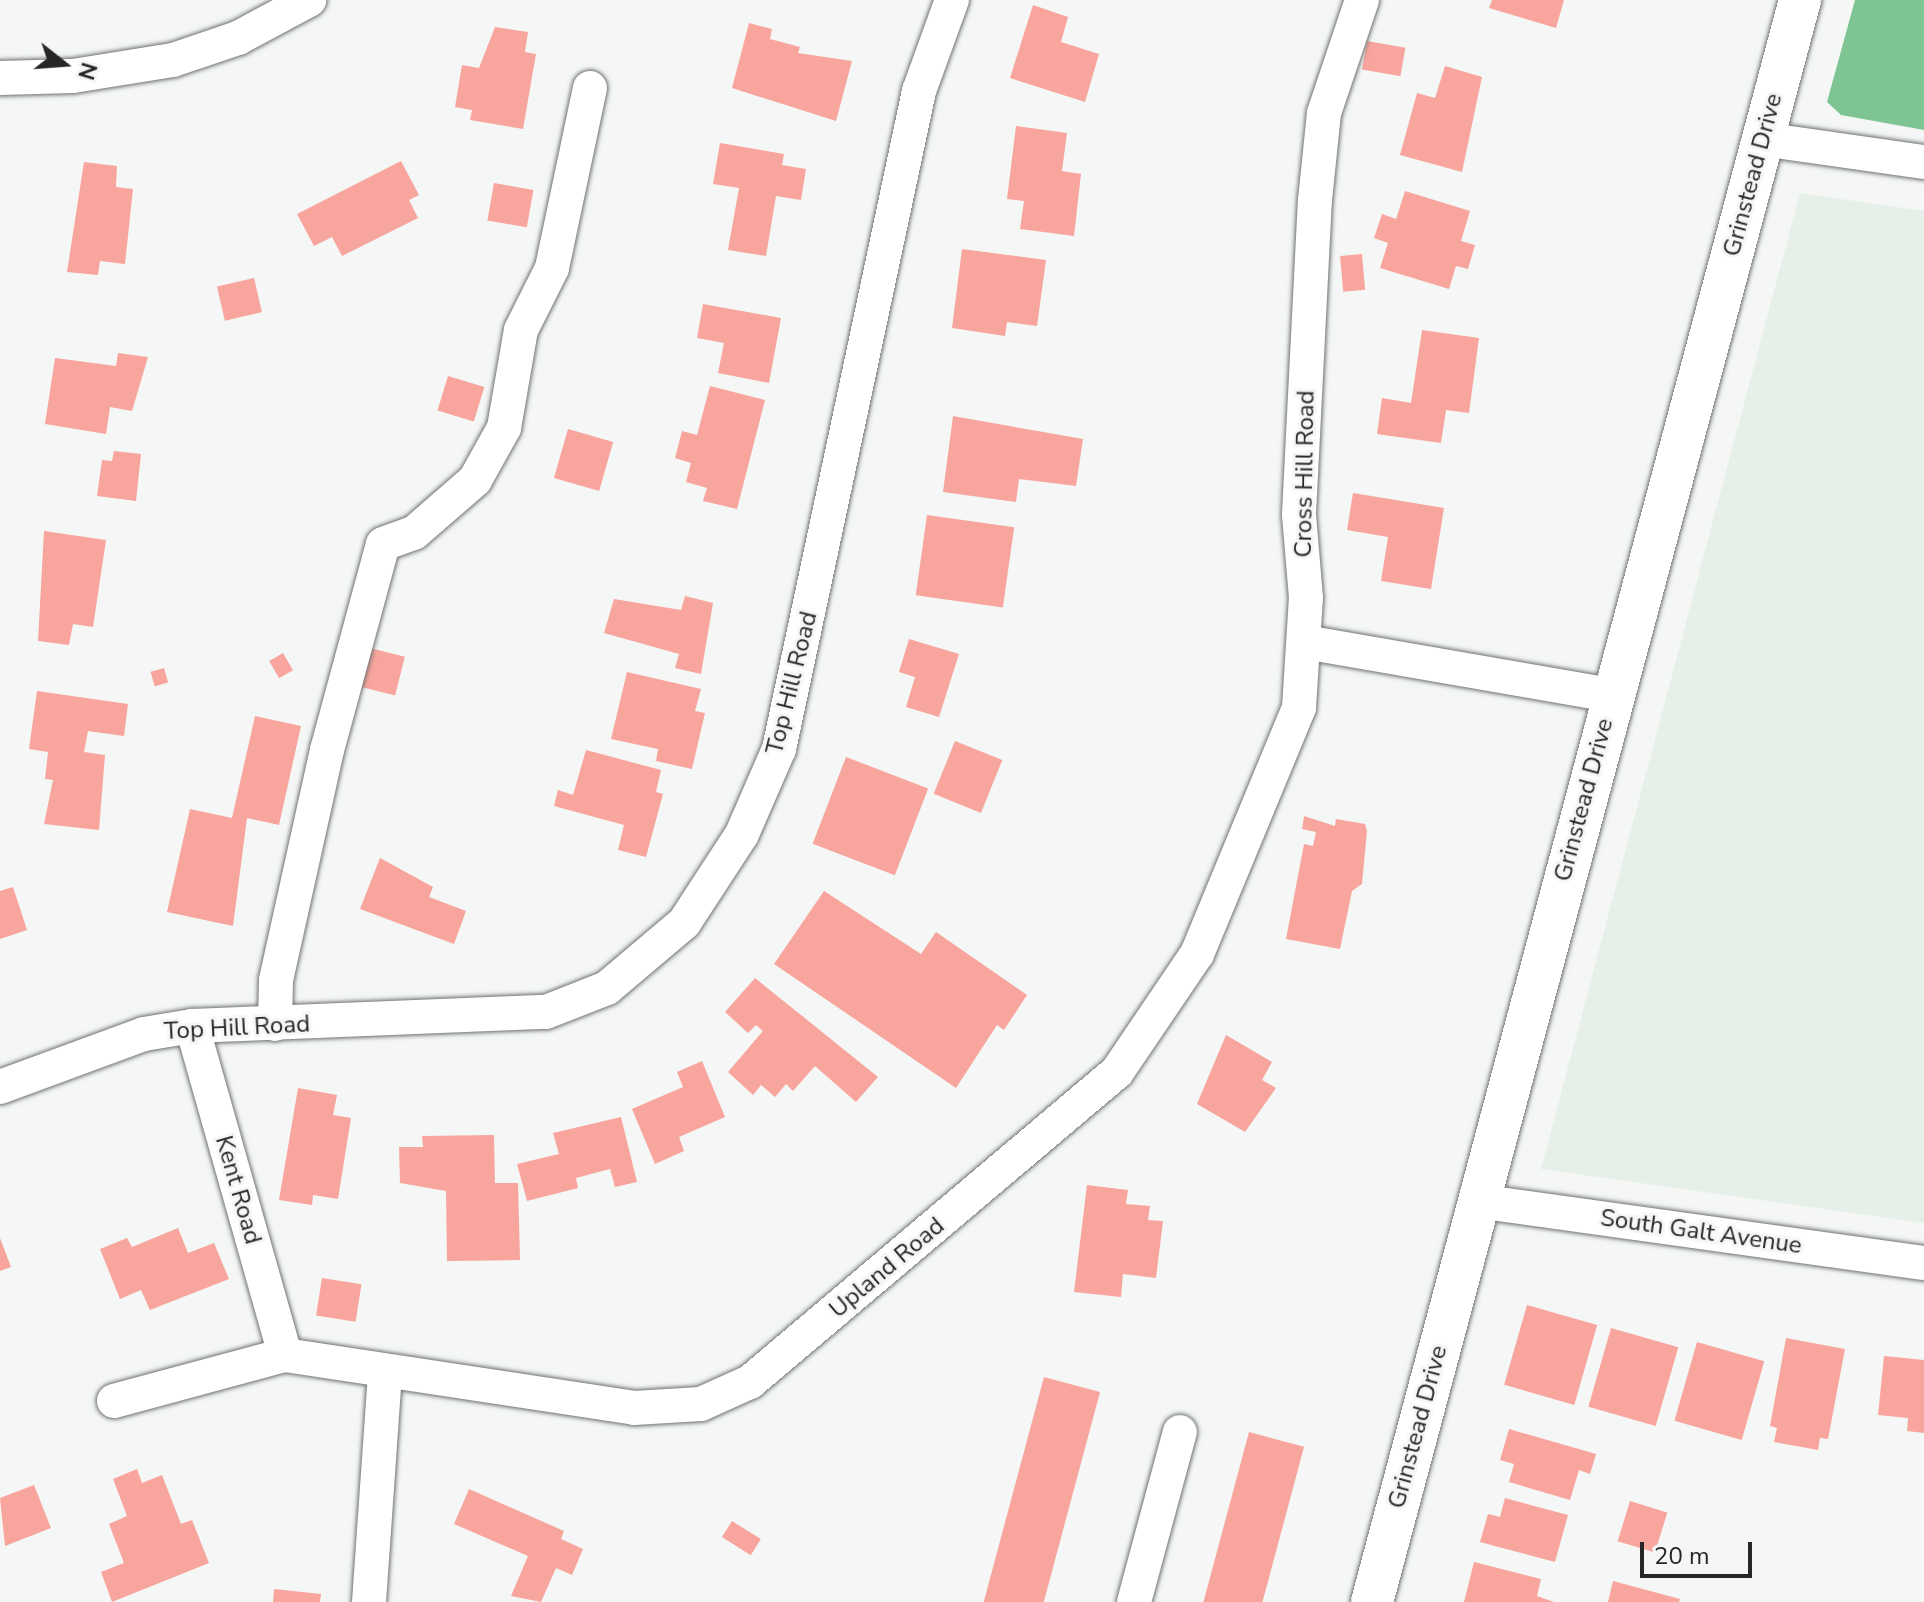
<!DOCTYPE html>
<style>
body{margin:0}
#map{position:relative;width:1924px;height:1602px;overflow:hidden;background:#f4f7f5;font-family:"Nunito Sans",sans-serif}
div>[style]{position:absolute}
.built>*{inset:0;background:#e6f0e8}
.forest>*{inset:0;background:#7fc594}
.building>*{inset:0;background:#f8a59d;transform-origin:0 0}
.roads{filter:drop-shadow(0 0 2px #707371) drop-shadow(0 0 2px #707371)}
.minor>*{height:34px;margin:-17px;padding:0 17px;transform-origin:17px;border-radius:17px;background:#fff}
.tertiary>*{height:42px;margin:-21px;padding:0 21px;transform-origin:21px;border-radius:21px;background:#fff}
span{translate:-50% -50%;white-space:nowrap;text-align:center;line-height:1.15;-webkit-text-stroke:6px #f4f7f5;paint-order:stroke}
.street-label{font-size:24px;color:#252625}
.north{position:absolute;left:24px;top:24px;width:80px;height:80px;-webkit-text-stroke:6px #f4f7f5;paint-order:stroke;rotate:107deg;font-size:22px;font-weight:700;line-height:32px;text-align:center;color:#252625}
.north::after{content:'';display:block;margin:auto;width:28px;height:36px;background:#252625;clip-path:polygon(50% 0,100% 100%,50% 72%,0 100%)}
.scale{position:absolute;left:1640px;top:1542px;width:112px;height:36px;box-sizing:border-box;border:4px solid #252625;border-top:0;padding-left:10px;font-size:24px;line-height:28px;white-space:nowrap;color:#252625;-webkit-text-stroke:6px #f4f7f5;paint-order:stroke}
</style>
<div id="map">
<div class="built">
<div style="clip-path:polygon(1800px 193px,1924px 211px,1924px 1223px,1541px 1169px)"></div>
</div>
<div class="forest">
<div style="clip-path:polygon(1855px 0,1924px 0,1924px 130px,1841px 115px,1827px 102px)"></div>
</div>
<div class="building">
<div style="clip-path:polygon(1492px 0,1564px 0,1556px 28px,1489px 8px)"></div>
<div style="clip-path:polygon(1033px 5px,1068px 17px,1061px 42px,1099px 54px,1085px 102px,1010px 78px)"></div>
<div style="clip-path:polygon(749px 23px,772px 29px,770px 39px,800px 47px,798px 53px,852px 61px,836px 121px,732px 88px)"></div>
<div style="clip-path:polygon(495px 27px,528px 32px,525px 52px,536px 54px,523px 129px,470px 120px,472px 110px,455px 107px,462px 65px,479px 68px)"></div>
<div style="left:1367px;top:41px;width:39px;height:29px;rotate:10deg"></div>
<div style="clip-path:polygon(1445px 66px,1482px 77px,1462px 172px,1400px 155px,1417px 93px,1435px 98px)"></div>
<div style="clip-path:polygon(1016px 126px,1067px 133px,1062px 171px,1081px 174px,1074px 236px,1020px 229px,1024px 201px,1007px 199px)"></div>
<div style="clip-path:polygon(720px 143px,784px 154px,782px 165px,806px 169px,801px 200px,776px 196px,766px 256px,728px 250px,739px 188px,713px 184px)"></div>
<div style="clip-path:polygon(401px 161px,419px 195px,409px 200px,418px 218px,342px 256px,332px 237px,314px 246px,297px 214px)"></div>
<div style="clip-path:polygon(84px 162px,117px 166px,116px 187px,133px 189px,125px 264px,100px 261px,98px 275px,67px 272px)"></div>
<div style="left:494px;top:183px;width:40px;height:38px;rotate:10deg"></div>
<div style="clip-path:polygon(1405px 191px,1470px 211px,1461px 241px,1475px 245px,1468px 269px,1456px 266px,1449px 289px,1380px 268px,1388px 243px,1374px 238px,1382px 214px,1396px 219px)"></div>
<div style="clip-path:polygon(962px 249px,1046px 260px,1037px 326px,1007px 322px,1005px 336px,952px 328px)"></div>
<div style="left:1362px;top:254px;width:36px;height:22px;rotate:85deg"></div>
<div style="left:254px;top:278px;width:35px;height:38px;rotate:77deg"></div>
<div style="clip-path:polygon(703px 304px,781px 318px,769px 383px,718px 373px,724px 343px,697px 338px)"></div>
<div style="clip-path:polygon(1422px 330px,1479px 338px,1469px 413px,1446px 410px,1441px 443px,1377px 434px,1382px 398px,1411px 403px)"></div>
<div style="clip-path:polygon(118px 353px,148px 357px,132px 411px,110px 407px,106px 434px,45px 424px,55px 358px,116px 366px)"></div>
<div style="left:448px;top:376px;width:38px;height:36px;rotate:17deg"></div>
<div style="clip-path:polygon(710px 386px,765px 400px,737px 509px,703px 501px,707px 488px,686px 482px,691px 463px,675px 458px,682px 431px,697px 435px)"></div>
<div style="clip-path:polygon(953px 416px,1083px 439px,1076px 486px,1019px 479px,1016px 502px,943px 492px)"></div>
<div style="left:568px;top:429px;width:47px;height:51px;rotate:16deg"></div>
<div style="clip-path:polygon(114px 451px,141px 454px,136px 501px,97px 496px,102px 460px,112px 461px)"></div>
<div style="clip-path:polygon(1353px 493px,1444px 508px,1431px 589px,1381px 581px,1388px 537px,1347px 530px)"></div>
<div style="left:927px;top:515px;width:88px;height:81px;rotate:8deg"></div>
<div style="clip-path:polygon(44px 531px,106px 540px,93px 627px,73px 624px,69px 645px,38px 641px)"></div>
<div style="clip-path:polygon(685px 596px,713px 603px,701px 674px,675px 668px,679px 654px,604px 633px,614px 599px,681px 610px)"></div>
<div style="clip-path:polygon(909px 639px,959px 654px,939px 717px,906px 707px,915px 677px,899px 672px)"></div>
<div style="left:366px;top:647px;width:40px;height:40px;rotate:14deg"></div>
<div style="left:283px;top:653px;width:20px;height:16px;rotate:60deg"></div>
<div style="left:164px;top:668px;width:15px;height:14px;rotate:74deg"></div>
<div style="clip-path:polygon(627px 672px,701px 689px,695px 711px,705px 713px,692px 769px,656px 761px,658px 749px,611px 739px)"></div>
<div style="clip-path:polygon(37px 691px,128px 704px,124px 736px,88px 731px,84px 752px,105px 755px,99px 830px,44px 824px,53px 780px,45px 779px,48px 752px,29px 749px)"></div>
<div style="clip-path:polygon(255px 716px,301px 726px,279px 825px,247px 818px,233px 926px,167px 912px,190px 809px,232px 818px)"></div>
<div style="left:955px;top:741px;width:51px;height:57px;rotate:22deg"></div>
<div style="clip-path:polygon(586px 750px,661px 770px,656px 792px,663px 794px,646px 857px,618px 850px,624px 825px,554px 806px,558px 790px,573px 795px)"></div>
<div style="left:846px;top:757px;width:88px;height:93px;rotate:21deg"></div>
<div style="clip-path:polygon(1304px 816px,1335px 826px,1336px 819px,1365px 824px,1367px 831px,1362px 884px,1352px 891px,1340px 949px,1286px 939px,1304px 844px,1313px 846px,1316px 832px,1302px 829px)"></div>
<div style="clip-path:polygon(380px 858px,433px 887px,429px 897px,466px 911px,454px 944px,360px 909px)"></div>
<div style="clip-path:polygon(13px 887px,27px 930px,0 939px,0 891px)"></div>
<div style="clip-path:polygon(824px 891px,921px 954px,936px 932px,1027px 995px,1004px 1030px,997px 1025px,956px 1088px,774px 964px)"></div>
<div style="clip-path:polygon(755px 978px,878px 1077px,856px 1102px,815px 1066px,793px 1091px,786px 1084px,775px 1097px,761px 1085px,753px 1095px,728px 1072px,763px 1031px,756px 1025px,748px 1033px,725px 1012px)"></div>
<div style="clip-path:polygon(1226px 1035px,1272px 1062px,1262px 1080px,1276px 1088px,1245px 1132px,1197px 1104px)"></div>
<div style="clip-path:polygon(702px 1061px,725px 1117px,679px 1137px,684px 1151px,655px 1164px,632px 1109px,683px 1087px,677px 1072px)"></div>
<div style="clip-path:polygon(298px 1088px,337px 1095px,333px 1115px,351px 1118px,338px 1199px,313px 1195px,312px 1205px,279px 1200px)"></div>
<div style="clip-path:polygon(621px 1117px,637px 1182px,615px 1187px,610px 1169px,576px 1178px,578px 1188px,527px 1201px,517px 1164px,559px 1154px,553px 1133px)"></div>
<div style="clip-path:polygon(494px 1135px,495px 1183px,518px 1183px,520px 1260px,447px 1261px,446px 1191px,400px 1183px,399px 1147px,423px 1147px,422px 1136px)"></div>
<div style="clip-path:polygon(1087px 1185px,1128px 1190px,1126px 1204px,1150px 1206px,1148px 1220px,1163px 1221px,1156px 1278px,1123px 1274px,1121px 1297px,1074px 1292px)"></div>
<div style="clip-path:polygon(178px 1228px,188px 1253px,214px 1243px,229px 1279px,150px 1310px,141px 1290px,120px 1299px,100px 1249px,127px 1238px,132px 1247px)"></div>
<div style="clip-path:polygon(0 1238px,11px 1267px,0 1271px)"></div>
<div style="left:322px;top:1278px;width:40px;height:38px;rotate:9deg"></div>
<div style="left:1527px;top:1305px;width:73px;height:83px;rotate:16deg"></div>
<div style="left:1611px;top:1328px;width:70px;height:82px;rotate:16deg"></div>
<div style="clip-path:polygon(1786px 1338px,1845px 1349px,1828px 1439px,1820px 1438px,1818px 1450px,1774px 1442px,1777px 1428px,1770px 1426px)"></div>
<div style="left:1697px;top:1342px;width:70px;height:82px;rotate:16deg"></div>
<div style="clip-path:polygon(1884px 1356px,1924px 1360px,1924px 1433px,1907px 1431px,1908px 1418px,1878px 1415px)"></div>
<div style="left:1044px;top:1377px;width:58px;height:233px;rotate:15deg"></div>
<div style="clip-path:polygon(1509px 1429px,1596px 1454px,1590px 1474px,1579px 1470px,1570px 1500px,1509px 1482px,1514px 1464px,1500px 1460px)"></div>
<div style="left:1249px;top:1432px;width:57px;height:176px;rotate:15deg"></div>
<div style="clip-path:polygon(137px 1469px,142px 1483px,162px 1475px,181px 1524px,192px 1520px,209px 1563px,112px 1602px,101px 1572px,124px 1563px,109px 1524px,127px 1516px,113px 1479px)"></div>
<div style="clip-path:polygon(34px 1485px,51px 1528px,5px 1546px,0 1498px)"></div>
<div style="clip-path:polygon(469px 1489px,564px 1531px,561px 1539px,583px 1549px,572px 1575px,556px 1568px,541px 1602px,511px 1596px,528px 1556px,454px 1524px)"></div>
<div style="clip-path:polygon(1505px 1498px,1568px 1515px,1555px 1562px,1480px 1542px,1488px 1514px,1500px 1517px)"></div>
<div style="left:1630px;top:1501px;width:39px;height:42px;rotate:17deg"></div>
<div style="left:732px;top:1521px;width:34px;height:19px;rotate:32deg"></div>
<div style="clip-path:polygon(1474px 1562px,1541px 1579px,1537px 1596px,1554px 1602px,1464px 1602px)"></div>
<div style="clip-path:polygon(1613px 1581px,1680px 1599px,1679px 1602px,1608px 1602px)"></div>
<div style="clip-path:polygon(274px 1589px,321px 1594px,320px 1602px,273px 1602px)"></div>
</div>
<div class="roads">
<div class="minor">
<div style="left:0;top:78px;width:73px;rotate:-1.6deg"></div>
<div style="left:73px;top:76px;width:101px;rotate:-9.1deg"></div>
<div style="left:173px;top:60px;width:69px;rotate:-18.7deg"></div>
<div style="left:238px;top:38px;width:81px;rotate:-28.2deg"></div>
<div style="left:1762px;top:139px;width:164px;rotate:8.1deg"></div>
<div style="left:1304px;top:642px;width:313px;rotate:9.8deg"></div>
<div style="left:275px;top:1024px;width:44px;rotate:-88.7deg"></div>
<div style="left:276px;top:980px;width:236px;rotate:-77.5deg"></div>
<div style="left:327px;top:750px;width:213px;rotate:-74.8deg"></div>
<div style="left:383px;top:544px;width:33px;rotate:-20deg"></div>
<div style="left:414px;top:533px;width:81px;rotate:-41deg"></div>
<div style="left:475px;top:480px;width:60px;rotate:-60.9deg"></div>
<div style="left:504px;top:428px;width:99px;rotate:-80.2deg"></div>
<div style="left:521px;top:330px;width:69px;rotate:-63.4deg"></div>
<div style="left:552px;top:268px;width:184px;rotate:-78.1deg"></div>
<div style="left:192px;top:1026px;width:342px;rotate:74.2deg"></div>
<div style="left:0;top:1087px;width:153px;rotate:-20.2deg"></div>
<div style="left:144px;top:1034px;width:49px;rotate:-9.5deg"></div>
<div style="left:192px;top:1026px;width:354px;rotate:-2.3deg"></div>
<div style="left:546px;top:1012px;width:66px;rotate:-21.5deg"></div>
<div style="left:607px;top:988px;width:101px;rotate:-40.2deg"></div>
<div style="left:684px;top:923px;width:106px;rotate:-56.9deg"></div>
<div style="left:742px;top:834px;width:93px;rotate:-66.5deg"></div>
<div style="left:779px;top:749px;width:673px;rotate:-77.99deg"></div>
<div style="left:919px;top:91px;width:97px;rotate:-70.1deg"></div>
<div style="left:1477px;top:1201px;width:451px;rotate:7.9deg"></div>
<div style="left:114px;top:1401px;width:177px;rotate:-15.1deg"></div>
<div style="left:285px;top:1355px;width:353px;rotate:8.6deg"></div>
<div style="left:634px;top:1408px;width:67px;rotate:-3.4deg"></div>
<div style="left:701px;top:1404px;width:54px;rotate:-24.2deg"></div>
<div style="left:750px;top:1382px;width:480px;rotate:-40.2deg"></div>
<div style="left:1117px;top:1072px;width:143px;rotate:-55.9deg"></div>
<div style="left:1197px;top:954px;width:266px;rotate:-67.5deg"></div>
<div style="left:1299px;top:708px;width:110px;rotate:-86.4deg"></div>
<div style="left:1306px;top:598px;width:84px;rotate:-94.8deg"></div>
<div style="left:1299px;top:514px;width:314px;rotate:-87.1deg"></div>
<div style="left:1315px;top:200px;width:87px;rotate:-84.1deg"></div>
<div style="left:1324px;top:113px;width:119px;rotate:-71.4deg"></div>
<div style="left:369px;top:1602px;width:227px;rotate:-86deg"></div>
<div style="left:1134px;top:1602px;width:176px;rotate:-74.9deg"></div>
</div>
<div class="tertiary">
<div style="left:1372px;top:1602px;width:1658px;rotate:-75.04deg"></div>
</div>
</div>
<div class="street-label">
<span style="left:1753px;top:175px;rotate:-75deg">Grinstead Drive</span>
<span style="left:1305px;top:474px;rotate:-89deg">Cross Hill Road</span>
<span style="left:792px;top:683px;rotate:-76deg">Top Hill Road</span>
<span style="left:1584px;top:800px;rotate:-75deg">Grinstead Drive</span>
<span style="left:237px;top:1028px;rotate:-3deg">Top Hill Road</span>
<span style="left:238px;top:1190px;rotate:74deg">Kent Road</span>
<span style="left:1701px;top:1232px;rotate:8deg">South Galt Avenue</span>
<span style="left:887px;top:1268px;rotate:-40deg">Upland Road</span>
<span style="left:1418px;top:1427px;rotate:-75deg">Grinstead Drive</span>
</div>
<div class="north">N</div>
<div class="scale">20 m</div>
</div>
